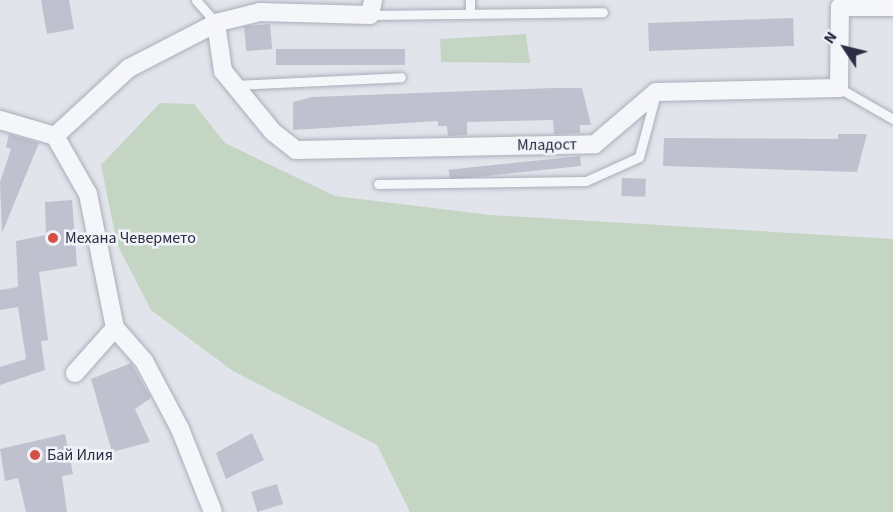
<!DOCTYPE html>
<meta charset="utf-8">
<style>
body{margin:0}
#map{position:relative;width:893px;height:512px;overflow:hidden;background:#e2e4eb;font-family:"Source Sans 3",sans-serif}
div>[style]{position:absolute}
.green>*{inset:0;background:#c4d5c3}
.building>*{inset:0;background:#bfc1ce;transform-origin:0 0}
.roads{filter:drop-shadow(0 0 2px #abadb9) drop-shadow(0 0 2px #abadb9)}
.lane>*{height:9px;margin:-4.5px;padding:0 4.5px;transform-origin:4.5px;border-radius:4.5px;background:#f5f6f9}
.street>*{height:18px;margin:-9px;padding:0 9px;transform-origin:9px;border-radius:9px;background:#f5f6f9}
.dots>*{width:16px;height:16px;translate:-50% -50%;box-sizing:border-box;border:3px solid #f2f3f8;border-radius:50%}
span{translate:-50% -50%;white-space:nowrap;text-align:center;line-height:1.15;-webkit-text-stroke:5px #f2f3f8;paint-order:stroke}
.street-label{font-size:16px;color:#2a2d43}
.poi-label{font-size:16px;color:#2a2d43}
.left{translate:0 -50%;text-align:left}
.north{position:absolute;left:815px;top:18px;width:60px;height:60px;-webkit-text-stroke:4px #f2f3f8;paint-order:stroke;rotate:305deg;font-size:16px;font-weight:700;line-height:24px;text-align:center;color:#2a2d43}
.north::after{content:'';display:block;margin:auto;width:21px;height:27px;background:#2a2d43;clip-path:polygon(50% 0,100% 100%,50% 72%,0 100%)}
</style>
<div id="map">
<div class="green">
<div style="clip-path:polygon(526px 34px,530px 63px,441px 62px,440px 39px)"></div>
<div style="clip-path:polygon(160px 103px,194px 104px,225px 143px,335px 196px,490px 215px,893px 239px,893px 512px,410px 512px,377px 445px,233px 371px,151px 310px,117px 244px,101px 165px)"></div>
</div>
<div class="building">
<div style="clip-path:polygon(41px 0,69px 0,74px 29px,47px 34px)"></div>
<div style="left:793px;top:18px;width:28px;height:145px;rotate:88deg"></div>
<div style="left:270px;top:24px;width:25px;height:26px;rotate:85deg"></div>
<div style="left:405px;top:49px;width:16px;height:129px;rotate:90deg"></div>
<div style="clip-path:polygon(552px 88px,582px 88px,591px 125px,580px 125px,580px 133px,554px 134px,553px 120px,467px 122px,467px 135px,448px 136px,447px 126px,438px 126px,438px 121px,293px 130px,293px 102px,312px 97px)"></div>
<div style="clip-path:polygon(9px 134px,39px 143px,2px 233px,0 182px,11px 149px,6px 147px)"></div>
<div style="clip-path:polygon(838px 134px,867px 134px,857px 172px,663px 166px,664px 138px,838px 139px)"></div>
<div style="left:580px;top:156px;width:10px;height:132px;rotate:84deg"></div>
<div style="left:622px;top:178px;width:24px;height:18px;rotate:2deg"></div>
<div style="clip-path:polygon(72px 200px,77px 266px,39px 272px,48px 340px,41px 341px,45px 370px,0 385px,0 367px,26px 359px,18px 307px,0 310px,0 290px,18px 287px,16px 241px,46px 235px,45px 202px)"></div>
<div style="clip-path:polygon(131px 363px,151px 398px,135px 409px,150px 442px,112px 452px,91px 379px)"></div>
<div style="clip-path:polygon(252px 433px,264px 460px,226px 479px,216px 453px)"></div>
<div style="clip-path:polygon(65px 434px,73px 474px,62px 476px,67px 512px,26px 512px,18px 478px,5px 481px,0 449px)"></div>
<div style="left:277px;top:484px;width:21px;height:27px;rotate:73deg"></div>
</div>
<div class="roads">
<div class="lane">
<div style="left:196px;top:0;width:30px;rotate:49deg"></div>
<div style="left:470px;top:14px;width:14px;rotate:-90deg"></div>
<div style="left:370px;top:15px;width:233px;rotate:-0.7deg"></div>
<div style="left:234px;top:85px;width:167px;rotate:-2.7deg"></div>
<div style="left:839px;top:88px;width:62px;rotate:29.9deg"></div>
<div style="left:378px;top:184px;width:208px;rotate:-0.8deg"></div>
<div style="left:586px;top:181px;width:58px;rotate:-24.4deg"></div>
<div style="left:639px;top:157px;width:62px;rotate:-75.1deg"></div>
</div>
<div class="street">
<div style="left:373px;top:0;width:15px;rotate:101deg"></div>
<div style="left:370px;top:15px;width:110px;rotate:-178.4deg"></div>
<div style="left:260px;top:12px;width:45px;rotate:166deg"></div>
<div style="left:216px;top:23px;width:49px;rotate:81.7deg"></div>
<div style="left:223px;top:71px;width:79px;rotate:50.7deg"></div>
<div style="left:273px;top:132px;width:29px;rotate:38deg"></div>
<div style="left:296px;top:150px;width:299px;rotate:-1.1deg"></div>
<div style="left:595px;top:144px;width:80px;rotate:-40.4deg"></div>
<div style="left:656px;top:92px;width:183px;rotate:-1.3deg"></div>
<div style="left:839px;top:88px;width:81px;rotate:-89.3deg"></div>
<div style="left:840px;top:7px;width:53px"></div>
<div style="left:0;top:120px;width:57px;rotate:16.2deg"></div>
<div style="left:55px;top:136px;width:67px;rotate:60.4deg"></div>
<div style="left:88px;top:194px;width:137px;rotate:78.6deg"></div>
<div style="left:115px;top:328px;width:44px;rotate:48.7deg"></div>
<div style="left:144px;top:361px;width:77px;rotate:62.1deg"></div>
<div style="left:180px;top:429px;width:89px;rotate:68.3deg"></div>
<div style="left:55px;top:136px;width:100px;rotate:-42.6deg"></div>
<div style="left:129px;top:68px;width:98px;rotate:-27.3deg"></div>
<div style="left:75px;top:373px;width:60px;rotate:-48.4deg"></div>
</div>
</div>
<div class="dots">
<div style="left:53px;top:238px;background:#d25045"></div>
<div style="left:35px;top:455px;background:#d25045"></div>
</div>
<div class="street-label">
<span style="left:547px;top:145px;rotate:-1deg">Младост</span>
</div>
<div class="poi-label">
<span class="left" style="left:65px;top:238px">Механа Чевермето</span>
<span class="left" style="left:47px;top:455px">Бай Илия</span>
</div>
<div class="north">N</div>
</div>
